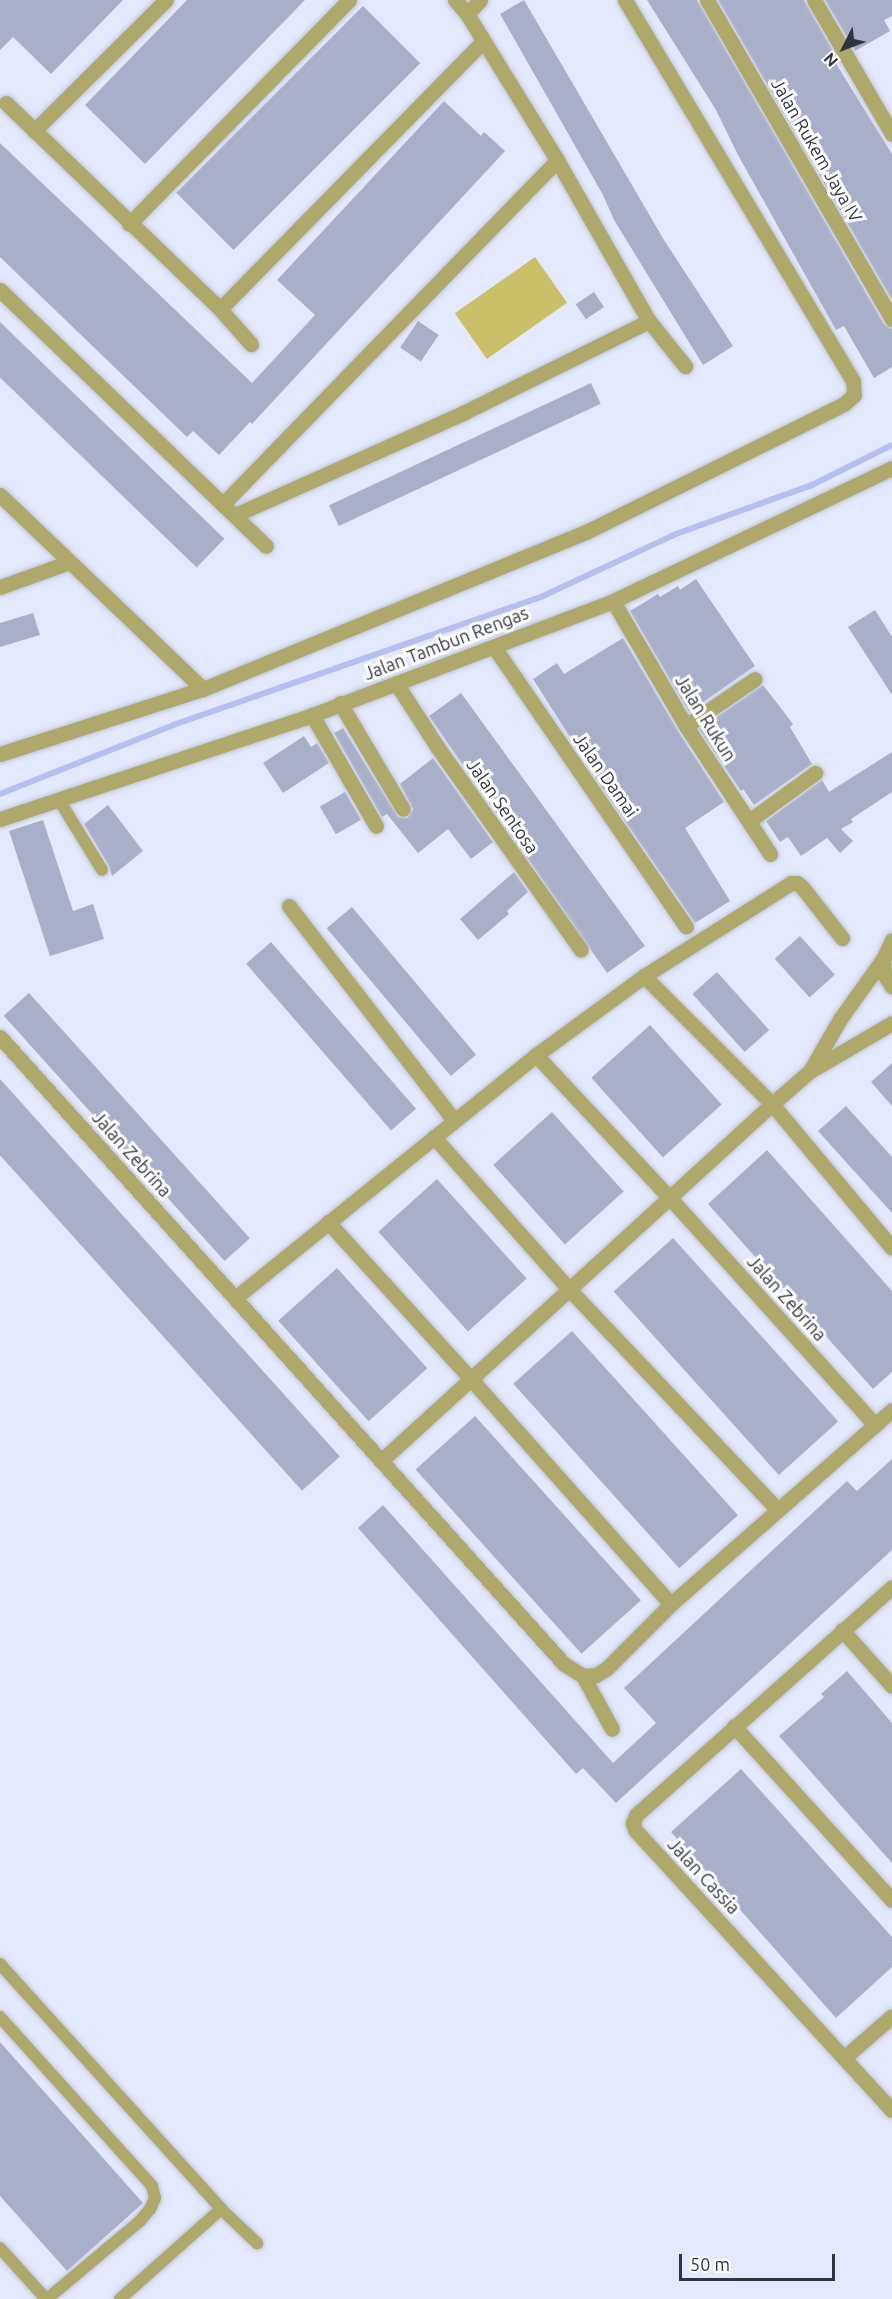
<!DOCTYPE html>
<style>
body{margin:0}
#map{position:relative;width:892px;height:2299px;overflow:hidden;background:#e5e9fe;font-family:Ubuntu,sans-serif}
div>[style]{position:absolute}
.green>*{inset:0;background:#c9c069;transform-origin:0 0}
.stream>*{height:6px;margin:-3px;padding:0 3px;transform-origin:3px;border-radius:3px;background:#b6bff2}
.building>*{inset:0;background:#aaafc9;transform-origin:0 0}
.roads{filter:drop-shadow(0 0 2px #c1c5d8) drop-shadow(0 0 2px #c1c5d8)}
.service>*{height:12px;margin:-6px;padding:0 6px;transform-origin:6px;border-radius:6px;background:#aea86b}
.minor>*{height:15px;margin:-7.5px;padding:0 7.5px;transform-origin:7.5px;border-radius:7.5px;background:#aea86b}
.tertiary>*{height:15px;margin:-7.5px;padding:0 7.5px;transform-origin:7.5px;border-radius:7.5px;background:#aea86b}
span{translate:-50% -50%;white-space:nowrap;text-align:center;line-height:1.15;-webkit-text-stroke:6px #fff;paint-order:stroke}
.street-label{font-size:18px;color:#32343f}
.north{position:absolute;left:814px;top:18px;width:60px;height:60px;-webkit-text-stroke:4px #fff;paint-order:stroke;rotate:228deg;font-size:16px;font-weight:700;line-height:24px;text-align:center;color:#32343f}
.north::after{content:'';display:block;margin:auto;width:21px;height:27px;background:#32343f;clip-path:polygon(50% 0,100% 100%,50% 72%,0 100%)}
.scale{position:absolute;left:679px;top:2254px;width:156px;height:27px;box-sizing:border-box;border:3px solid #32343f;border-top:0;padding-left:8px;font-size:18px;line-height:21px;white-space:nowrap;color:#32343f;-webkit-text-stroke:4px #fff;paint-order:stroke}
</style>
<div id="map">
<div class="green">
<div style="left:535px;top:257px;width:56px;height:98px;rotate:55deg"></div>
</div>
<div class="stream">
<div style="left:0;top:794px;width:186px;rotate:-21.7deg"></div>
<div style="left:173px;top:725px;width:392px;rotate:-19.2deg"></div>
<div style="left:543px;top:596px;width:147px;rotate:-25deg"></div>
<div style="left:676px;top:534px;width:145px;rotate:-19.8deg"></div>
<div style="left:812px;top:485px;width:89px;rotate:-26.6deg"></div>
</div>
<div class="building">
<div style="clip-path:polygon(0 0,123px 0,51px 74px,13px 37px,0 50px)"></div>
<div style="clip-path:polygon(187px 0,305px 0,145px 164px,85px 105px)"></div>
<div style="clip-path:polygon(524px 0,664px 240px,733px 346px,703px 365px,614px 220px,603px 195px,500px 14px)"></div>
<div style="clip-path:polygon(647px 0,697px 0,884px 324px,892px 329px,892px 367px,874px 378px,844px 326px,836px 330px,738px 155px,716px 110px)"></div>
<div style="clip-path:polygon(718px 0,804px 0,838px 60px,835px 62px,892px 154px,892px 300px)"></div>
<div style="clip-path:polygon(825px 0,892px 0,892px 16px,884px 20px,890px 31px,855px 51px)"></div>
<div style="left:363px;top:6px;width:81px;height:264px;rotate:45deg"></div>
<div style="clip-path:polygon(444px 101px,481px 136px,484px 132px,505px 151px,252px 424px,250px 422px,219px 455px,193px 431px,187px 437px,0 257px,0 143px,252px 383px,315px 315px,277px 280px)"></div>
<div style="left:594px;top:292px;width:18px;height:22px;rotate:56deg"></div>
<div style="left:418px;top:321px;width:25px;height:32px;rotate:34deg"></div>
<div style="left:0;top:322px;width:312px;height:40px;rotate:44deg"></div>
<div style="left:591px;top:383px;width:23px;height:289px;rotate:65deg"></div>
<div style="clip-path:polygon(696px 579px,755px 666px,689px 712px,630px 611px,658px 594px,660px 597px,678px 586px,680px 590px)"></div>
<div style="clip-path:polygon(875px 610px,892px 637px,892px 695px,848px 627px)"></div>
<div style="clip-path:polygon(33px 613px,40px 635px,0 647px,0 623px)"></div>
<div style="clip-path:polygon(623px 638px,678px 731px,724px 802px,685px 828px,730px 901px,695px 923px,601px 786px,533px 679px,557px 663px,564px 674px)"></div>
<div style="clip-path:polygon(763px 685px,793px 724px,790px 727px,812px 764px,754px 805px,743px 789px,741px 791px,699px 729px)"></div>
<div style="clip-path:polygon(461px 693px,645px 946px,607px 973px,429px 716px)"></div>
<div style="clip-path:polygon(343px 728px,398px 817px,407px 818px,413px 809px,400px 784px,433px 758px,493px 842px,471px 859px,448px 829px,418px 853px,387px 814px,382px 817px,334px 733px)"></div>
<div style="clip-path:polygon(304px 736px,311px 747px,317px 743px,329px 763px,283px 793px,263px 763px)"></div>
<div style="clip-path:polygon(892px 752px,892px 792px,851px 819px,853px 822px,841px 829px,853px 841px,840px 853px,827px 838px,801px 856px,788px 837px,780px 842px,766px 821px,822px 780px,829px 792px)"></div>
<div style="left:345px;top:792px;width:32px;height:29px;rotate:60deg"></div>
<div style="clip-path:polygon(108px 805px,143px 851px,112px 876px,109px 866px,84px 824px)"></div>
<div style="clip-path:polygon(43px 820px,73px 911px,93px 904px,104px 939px,50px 956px,9px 831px)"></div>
<div style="clip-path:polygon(514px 872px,528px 892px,507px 911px,509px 914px,478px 940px,460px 919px)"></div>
<div style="left:352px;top:907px;width:193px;height:33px;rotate:50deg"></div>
<div style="left:800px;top:936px;width:52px;height:34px;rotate:48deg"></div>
<div style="left:271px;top:942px;width:221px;height:33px;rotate:49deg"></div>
<div style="left:717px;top:972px;width:78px;height:33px;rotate:48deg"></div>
<div style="left:29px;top:993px;width:330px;height:34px;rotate:48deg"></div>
<div style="left:650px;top:1025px;width:107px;height:79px;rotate:48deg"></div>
<div style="clip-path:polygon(892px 1063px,892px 1106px,871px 1082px)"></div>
<div style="left:0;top:1079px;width:508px;height:51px;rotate:48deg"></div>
<div style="clip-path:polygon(846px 1106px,892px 1157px,892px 1213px,818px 1131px)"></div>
<div style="left:552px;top:1112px;width:107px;height:79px;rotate:48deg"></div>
<div style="clip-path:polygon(767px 1150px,892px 1291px,892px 1372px,873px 1389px,708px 1204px)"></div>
<div style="left:437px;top:1179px;width:134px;height:79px;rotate:48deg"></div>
<div style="left:673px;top:1238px;width:247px;height:80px;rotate:48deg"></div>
<div style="left:337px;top:1268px;width:135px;height:79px;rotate:48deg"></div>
<div style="left:572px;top:1331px;width:248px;height:79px;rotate:48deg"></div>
<div style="left:475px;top:1416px;width:248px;height:80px;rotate:48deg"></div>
<div style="clip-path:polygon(892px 1459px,892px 1550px,616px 1803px,583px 1768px,576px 1774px,358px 1528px,383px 1505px,613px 1763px,656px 1723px,624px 1688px,847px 1481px,857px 1491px)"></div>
<div style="clip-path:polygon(847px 1671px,892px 1723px,892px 1863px,779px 1736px,824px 1697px,821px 1694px)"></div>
<div style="clip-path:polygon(741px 1769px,892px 1937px,892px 1967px,836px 2018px,671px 1832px)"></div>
<div style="clip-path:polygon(0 2042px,143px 2203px,67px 2271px,0 2196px)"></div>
</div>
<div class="roads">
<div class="service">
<div style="left:59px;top:800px;width:82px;rotate:58.4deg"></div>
<div style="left:0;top:1964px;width:330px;rotate:47.9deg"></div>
<div style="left:221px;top:2209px;width:50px;rotate:43.4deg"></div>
<div style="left:0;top:2017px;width:227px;rotate:48deg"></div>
<div style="left:152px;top:2186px;width:12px;rotate:76deg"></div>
<div style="left:155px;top:2198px;width:12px;rotate:114deg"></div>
<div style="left:150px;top:2209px;width:16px;rotate:130deg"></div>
<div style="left:140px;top:2221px;width:121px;rotate:140deg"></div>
<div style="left:0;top:2248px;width:69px;rotate:48deg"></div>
<div style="left:120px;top:2299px;width:135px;rotate:-41.7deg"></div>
</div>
<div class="minor">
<div style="left:455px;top:0;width:18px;rotate:49deg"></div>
<div style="left:467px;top:14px;width:172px;rotate:58.3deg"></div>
<div style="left:557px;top:160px;width:185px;rotate:60.3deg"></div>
<div style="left:649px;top:321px;width:58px;rotate:51.3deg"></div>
<div style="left:707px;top:0;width:369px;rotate:59.9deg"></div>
<div style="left:814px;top:0;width:155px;rotate:59.8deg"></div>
<div style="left:467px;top:14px;width:19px;rotate:-47deg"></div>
<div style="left:6px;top:103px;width:297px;rotate:43.9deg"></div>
<div style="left:220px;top:309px;width:47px;rotate:48.5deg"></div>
<div style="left:34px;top:131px;width:186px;rotate:-44.8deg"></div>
<div style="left:129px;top:224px;width:314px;rotate:-45.5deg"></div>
<div style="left:0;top:290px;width:369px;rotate:43.9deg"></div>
<div style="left:220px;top:309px;width:375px;rotate:-45.5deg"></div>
<div style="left:0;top:495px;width:281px;rotate:43.7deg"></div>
<div style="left:223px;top:504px;width:479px;rotate:-45.8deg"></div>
<div style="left:235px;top:515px;width:252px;rotate:-24.1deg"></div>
<div style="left:465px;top:412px;width:205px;rotate:-26.3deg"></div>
<div style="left:0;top:587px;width:74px;rotate:-19.7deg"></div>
<div style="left:613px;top:601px;width:145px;rotate:59.7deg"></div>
<div style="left:686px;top:726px;width:153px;rotate:56.7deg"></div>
<div style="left:494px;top:647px;width:339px;rotate:55.5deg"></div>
<div style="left:396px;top:683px;width:77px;rotate:57.1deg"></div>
<div style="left:438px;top:748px;width:247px;rotate:54.7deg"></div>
<div style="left:340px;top:703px;width:123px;rotate:59.3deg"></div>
<div style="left:312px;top:715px;width:128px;rotate:60deg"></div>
<div style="left:686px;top:726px;width:83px;rotate:-34.3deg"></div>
<div style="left:0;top:754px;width:213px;rotate:-17.8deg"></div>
<div style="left:203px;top:689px;width:414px;rotate:-22.3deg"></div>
<div style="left:586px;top:532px;width:288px;rotate:-26.4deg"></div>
<div style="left:844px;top:404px;width:13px;rotate:-42deg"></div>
<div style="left:854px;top:395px;width:14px;rotate:-94deg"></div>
<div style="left:853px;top:381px;width:444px;rotate:-120.9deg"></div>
<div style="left:749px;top:821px;width:82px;rotate:-36deg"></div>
<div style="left:289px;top:906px;width:270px;rotate:52.4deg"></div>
<div style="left:892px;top:940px;width:21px;rotate:115deg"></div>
<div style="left:883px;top:959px;width:15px;rotate:86deg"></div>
<div style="left:884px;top:974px;width:15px;rotate:58deg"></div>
<div style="left:644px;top:976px;width:181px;rotate:45deg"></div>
<div style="left:772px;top:1104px;width:187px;rotate:50.2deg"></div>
<div style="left:0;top:1037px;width:843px;rotate:48.03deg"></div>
<div style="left:564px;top:1664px;width:22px;rotate:32deg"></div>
<div style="left:583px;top:1676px;width:13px;rotate:-4deg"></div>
<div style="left:596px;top:1675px;width:13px;rotate:-32deg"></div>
<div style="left:607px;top:1668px;width:91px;rotate:-45deg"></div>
<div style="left:671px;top:1604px;width:294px;rotate:-41.3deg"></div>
<div style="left:536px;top:1055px;width:196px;rotate:46.9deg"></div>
<div style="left:670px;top:1198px;width:306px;rotate:47.9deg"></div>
<div style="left:810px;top:1071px;width:60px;rotate:-60deg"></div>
<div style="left:840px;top:1019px;width:74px;rotate:-54.4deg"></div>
<div style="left:434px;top:1137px;width:203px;rotate:48.4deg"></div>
<div style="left:569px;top:1289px;width:304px;rotate:46.6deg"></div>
<div style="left:328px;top:1222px;width:211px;rotate:47.7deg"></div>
<div style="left:470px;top:1378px;width:302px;rotate:48.4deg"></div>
<div style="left:235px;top:1298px;width:387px;rotate:-38.9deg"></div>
<div style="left:536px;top:1055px;width:134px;rotate:-36.2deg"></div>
<div style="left:644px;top:976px;width:174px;rotate:-32.3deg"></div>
<div style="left:791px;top:883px;width:6px"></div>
<div style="left:797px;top:883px;width:6px;rotate:39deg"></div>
<div style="left:802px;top:887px;width:65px;rotate:51.9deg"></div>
<div style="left:382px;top:1460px;width:528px;rotate:-42.39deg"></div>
<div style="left:772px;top:1104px;width:50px;rotate:-41deg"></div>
<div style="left:810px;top:1071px;width:95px;rotate:-30.3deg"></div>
<div style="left:892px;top:1587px;width:343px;rotate:138.3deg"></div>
<div style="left:636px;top:1815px;width:9px;rotate:111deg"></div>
<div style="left:633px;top:1823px;width:7px;rotate:74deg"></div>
<div style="left:635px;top:1830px;width:380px;rotate:47.5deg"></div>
<div style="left:842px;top:1630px;width:75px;rotate:48.2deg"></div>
<div style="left:583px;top:1676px;width:60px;rotate:61.3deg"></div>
<div style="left:734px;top:1726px;width:235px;rotate:47.8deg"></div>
<div style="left:845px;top:2057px;width:62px;rotate:-41.1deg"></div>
</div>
<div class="tertiary">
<div style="left:0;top:819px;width:329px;rotate:-18.4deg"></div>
<div style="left:312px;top:715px;width:322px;rotate:-20.7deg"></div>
<div style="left:613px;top:601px;width:309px;rotate:-25.5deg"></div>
</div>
</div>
<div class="street-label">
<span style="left:817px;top:150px;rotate:60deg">Jalan Rukem Jaya IV</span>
<span style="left:446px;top:643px;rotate:-21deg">Jalan Tambun Rengas</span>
<span style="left:706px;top:718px;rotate:58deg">Jalan Rukun</span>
<span style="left:606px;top:775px;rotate:55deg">Jalan Damai</span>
<span style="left:503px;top:806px;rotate:55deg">Jalan Sentosa</span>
<span style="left:132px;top:1154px;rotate:48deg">Jalan Zebrina</span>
<span style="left:787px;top:1298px;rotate:48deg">Jalan Zebrina</span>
<span style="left:704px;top:1876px;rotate:47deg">Jalan Cassia</span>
</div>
<div class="north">N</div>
<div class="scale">50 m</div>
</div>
